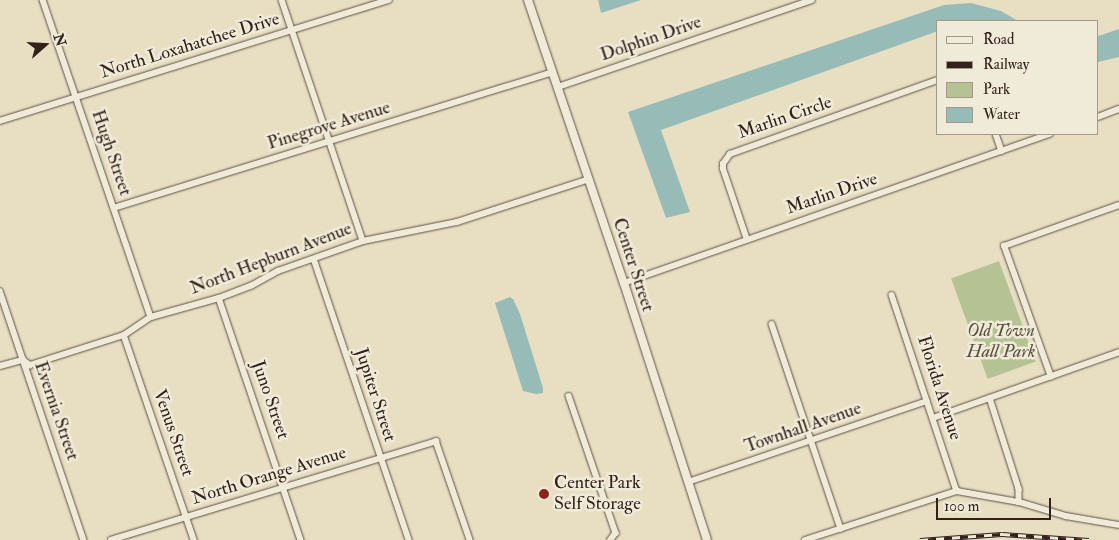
<!DOCTYPE html>
<style>
body{margin:0}
#map{position:relative;width:1119px;height:540px;overflow:hidden;background:#e8dfc3;font-family:"IM FELL Double Pica",serif}
div>[style]{position:absolute}
.green>*{inset:0;background:#b5c294;transform-origin:0 0}
.water>*{inset:0;background:#97bcb7}
.roads{filter:drop-shadow(0 0 1px #605045) drop-shadow(0 0 1px #605045)}
.minor>*{height:5.5px;margin:-2.75px;padding:0 2.75px;transform-origin:2.75px;border-radius:2.75px;background:#f0ead8}
.tertiary>*{height:8px;margin:-4px;padding:0 4px;transform-origin:4px;border-radius:4px;background:#f0ead8}
.rail>*{height:4.5px;margin-top:-2.25px;transform-origin:0;background:repeating-linear-gradient(90deg,#f0ead8 0 8px,#32211b 0 16px);box-sizing:border-box;border-block:1px solid #32211b}
.dots>*{width:14px;height:14px;translate:-50% -50%;box-sizing:border-box;border:2px solid #f0ead8;border-radius:50%}
span{translate:-50% -50%;white-space:nowrap;text-align:center;line-height:1.15;-webkit-text-stroke:5px #f0ead8;paint-order:stroke}
.street-label{font-size:18px;color:#32211b}
.park-label{font-size:18px;color:#59513f;font-style:italic}
.poi-label{font-size:18px;color:#32211b}
.left{translate:0 -50%;text-align:left}
.legend{position:absolute;left:936px;top:20px;width:162px;height:115px;box-sizing:border-box;background:#f0ead8;border:1px solid #a49a8c;margin:0;padding:6px 9px;list-style:none;font-size:15px;color:#32211b}
.legend li{display:flex;align-items:center;gap:10px;height:25px}
.legend b{width:25px;border:1px solid #a49a8c}
.north{position:absolute;left:20px;top:20px;width:50px;height:50px;-webkit-text-stroke:4px #f0ead8;paint-order:stroke;rotate:71deg;font-size:14px;font-weight:700;line-height:20px;text-align:center;color:#32211b}
.north::after{content:'';display:block;margin:auto;width:18px;height:22px;background:#32211b;clip-path:polygon(50% 0,100% 100%,50% 72%,0 100%)}
.scale{position:absolute;left:936px;top:498px;width:115px;height:22px;box-sizing:border-box;border:2px solid #32211b;border-top:0;padding-left:6px;font-size:15px;line-height:18px;white-space:nowrap;color:#32211b;-webkit-text-stroke:4px #f0ead8;paint-order:stroke}
</style>
<div id="map">
<div class="green">
<div style="left:999px;top:261px;width:107px;height:51px;rotate:70deg"></div>
</div>
<div class="water">
<div style="clip-path:polygon(598px 0,641px 0,601px 13px)"></div>
<div style="clip-path:polygon(971px 3px,1001px 11px,1018px 21px,938px 21px,938px 31px,661px 130px,690px 212px,666px 218px,628px 112px,944px 5px)"></div>
<div style="clip-path:polygon(1119px 29px,1119px 57px,1098px 62px,1098px 36px)"></div>
<div style="clip-path:polygon(510px 297px,513px 299px,520px 314px,543px 388px,543px 393px,536px 394px,523px 391px,495px 303px)"></div>
</div>
<div class="roads">
<div class="minor">
<div style="left:43px;top:0;width:335px;rotate:71.2deg"></div>
<div style="left:282px;top:0;width:254px;rotate:71.4deg"></div>
<div style="left:558px;top:87px;width:268px;rotate:-18.9deg"></div>
<div style="left:1098px;top:117px;width:22px;rotate:-21deg"></div>
<div style="left:0;top:121px;width:407px;rotate:-17.3deg"></div>
<div style="left:996px;top:134px;width:18px;rotate:71deg"></div>
<div style="left:114px;top:208px;width:459px;rotate:-17.2deg"></div>
<div style="left:747px;top:240px;width:75px;rotate:-108.7deg"></div>
<div style="left:723px;top:169px;width:5px;rotate:-90deg"></div>
<div style="left:723px;top:164px;width:12px;rotate:-55deg"></div>
<div style="left:730px;top:154px;width:221px;rotate:-19.6deg"></div>
<div style="left:314px;top:259px;width:297px;rotate:71.3deg"></div>
<div style="left:624px;top:283px;width:451px;rotate:-19.3deg"></div>
<div style="left:0;top:291px;width:263px;rotate:71.4deg"></div>
<div style="left:892px;top:295px;width:206px;rotate:71.7deg"></div>
<div style="left:219px;top:298px;width:256px;rotate:71.3deg"></div>
<div style="left:772px;top:324px;width:216px;rotate:71.4deg"></div>
<div style="left:124px;top:335px;width:217px;rotate:71.1deg"></div>
<div style="left:0;top:366px;width:24px;rotate:-15deg"></div>
<div style="left:23px;top:360px;width:9px;rotate:36deg"></div>
<div style="left:30px;top:365px;width:99px;rotate:-17.7deg"></div>
<div style="left:124px;top:335px;width:32px;rotate:-34deg"></div>
<div style="left:151px;top:317px;width:71px;rotate:-15.6deg"></div>
<div style="left:219px;top:298px;width:34px;rotate:-21deg"></div>
<div style="left:251px;top:286px;width:31px;rotate:-29deg"></div>
<div style="left:278px;top:271px;width:90px;rotate:-19.4deg"></div>
<div style="left:363px;top:241px;width:96px;rotate:-11.4deg"></div>
<div style="left:457px;top:222px;width:139px;rotate:-18deg"></div>
<div style="left:1051px;top:377px;width:139px;rotate:-109.7deg"></div>
<div style="left:1004px;top:246px;width:122px;rotate:-19.6deg"></div>
<div style="left:569px;top:396px;width:145px;rotate:71.1deg"></div>
<div style="left:616px;top:533px;width:9px;rotate:126deg"></div>
<div style="left:990px;top:398px;width:96px;rotate:72.3deg"></div>
<div style="left:1019px;top:489px;width:13px;rotate:90deg"></div>
<div style="left:933px;top:418px;width:197px;rotate:-19.5deg"></div>
<div style="left:688px;top:482px;width:252px;rotate:-18.7deg"></div>
<div style="left:111px;top:540px;width:340px;rotate:-16.9deg"></div>
<div style="left:436px;top:441px;width:105px;rotate:71deg"></div>
<div style="left:805px;top:540px;width:160px;rotate:-17.9deg"></div>
<div style="left:957px;top:491px;width:63px;rotate:10.1deg"></div>
<div style="left:1019px;top:502px;width:49px;rotate:16.6deg"></div>
<div style="left:1066px;top:516px;width:54px;rotate:9.6deg"></div>
</div>
<div class="tertiary">
<div style="left:528px;top:0;width:299px;rotate:71.3deg"></div>
<div style="left:624px;top:283px;width:270px;rotate:72.1deg"></div>
</div>
</div>
<div class="rail">
<div style="left:920px;top:540px;width:82px;rotate:-4.2deg"></div>
<div style="left:1002px;top:534px;width:87px;rotate:3.9deg"></div>
</div>
<div class="dots">
<div style="left:544px;top:494px;background:#8f2418"></div>
</div>
<div class="street-label">
<span style="left:651px;top:39px;rotate:-19deg">Dolphin Drive</span>
<span style="left:190px;top:46px;rotate:-17deg">North Loxahatchee Drive</span>
<span style="left:785px;top:118px;rotate:-19deg">Marlin Circle</span>
<span style="left:329px;top:126px;rotate:-17deg">Pinegrove Avenue</span>
<span style="left:111px;top:153px;rotate:71deg">Hugh Street</span>
<span style="left:832px;top:194px;rotate:-19deg">Marlin Drive</span>
<span style="left:271px;top:259px;rotate:-21deg">North Hepburn Avenue</span>
<span style="left:633px;top:265px;rotate:72deg">Center Street</span>
<span style="left:939px;top:388px;rotate:72deg">Florida Avenue</span>
<span style="left:375px;top:395px;rotate:72deg">Jupiter Street</span>
<span style="left:270px;top:400px;rotate:71deg">Juno Street</span>
<span style="left:56px;top:411px;rotate:71deg">Evernia Street</span>
<span style="left:803px;top:428px;rotate:-19deg">Townhall Avenue</span>
<span style="left:173px;top:433px;rotate:71deg">Venus Street</span>
<span style="left:269px;top:476px;rotate:-17deg">North Orange Avenue</span>
</div>
<div class="park-label">
<span style="left:1001px;top:342px">Old Town<br>Hall Park</span>
</div>
<div class="poi-label">
<span class="left" style="left:554px;top:494px">Center Park<br>Self Storage</span>
</div>
<ul class="legend">
<li><b style="height:6px;background:#f0ead8"></b>Road</li>
<li><b style="height:6px;background:#32211b"></b>Railway</li>
<li><b style="height:14px;background:#b5c294"></b>Park</li>
<li><b style="height:14px;background:#97bcb7"></b>Water</li>
</ul>
<div class="north">N</div>
<div class="scale">100 m</div>
</div>
